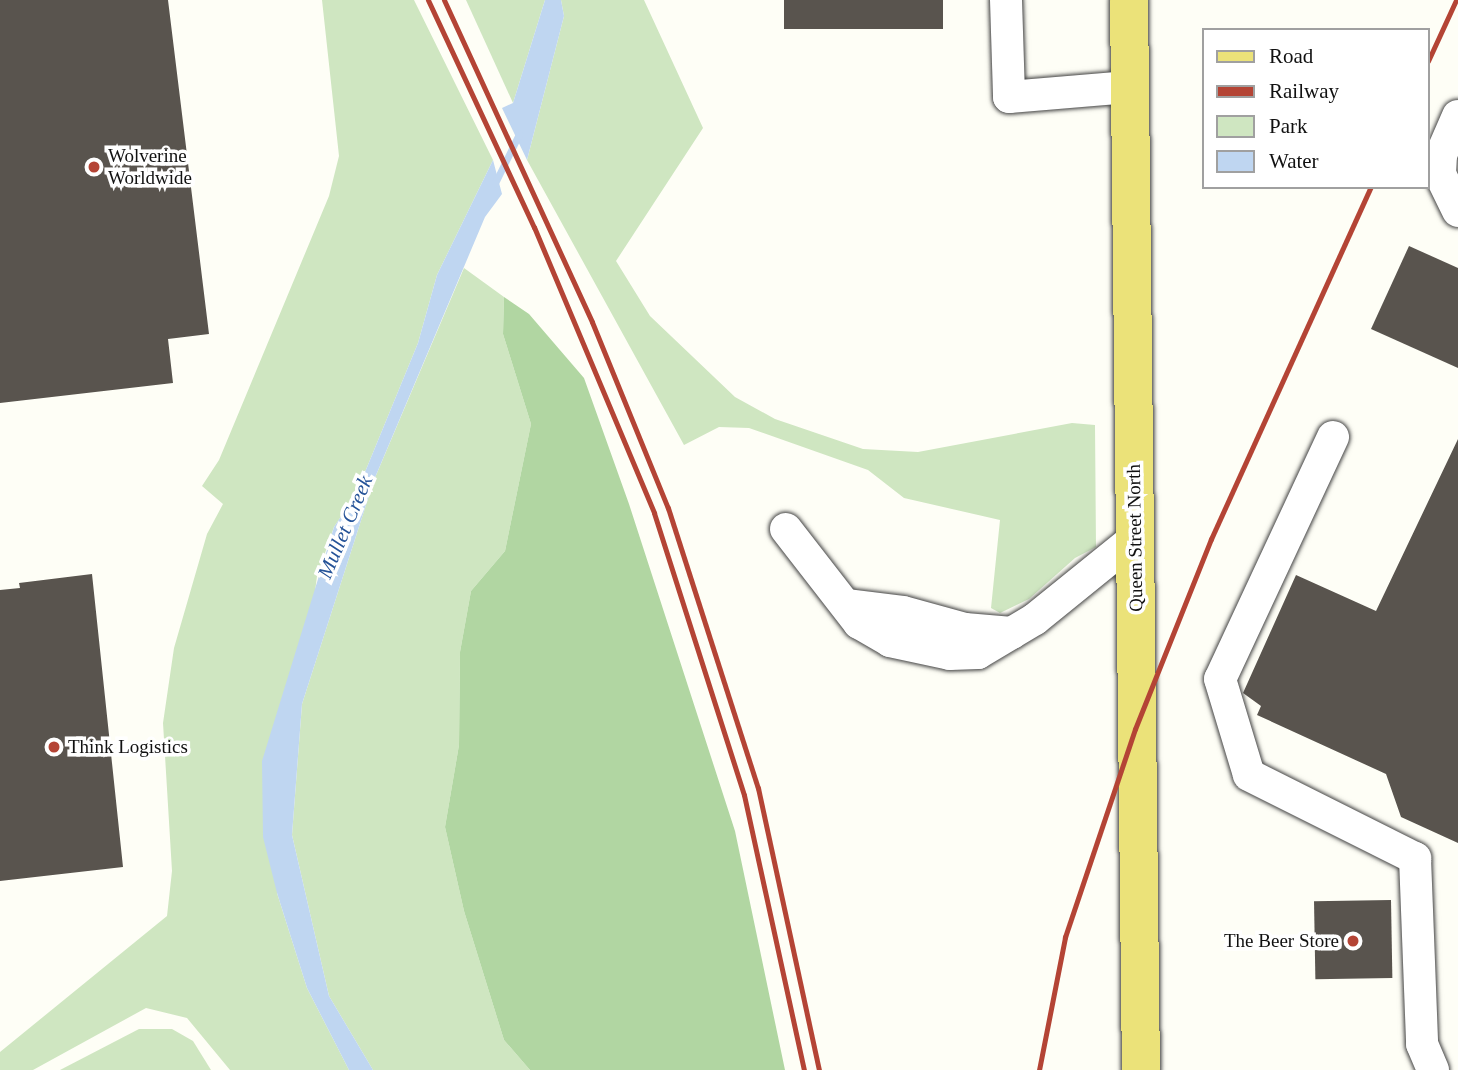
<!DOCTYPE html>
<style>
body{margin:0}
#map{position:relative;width:1458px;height:1070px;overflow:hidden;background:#fefef6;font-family:Georgia,serif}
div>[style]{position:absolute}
.green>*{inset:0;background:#cfe6c1}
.forest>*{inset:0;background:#b1d6a2}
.water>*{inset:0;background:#bfd6f1}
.stream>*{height:7px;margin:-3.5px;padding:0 3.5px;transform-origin:3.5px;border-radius:3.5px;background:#bfd6f1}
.building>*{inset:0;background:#59544e;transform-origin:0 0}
.roads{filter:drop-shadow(0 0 2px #444) drop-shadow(0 0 2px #444)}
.minor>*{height:32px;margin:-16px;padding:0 16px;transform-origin:16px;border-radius:16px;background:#fff}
.major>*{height:38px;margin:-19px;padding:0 19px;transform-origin:19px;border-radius:19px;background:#ebe279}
.rail>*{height:5px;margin:-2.5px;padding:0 2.5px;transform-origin:2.5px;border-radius:2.5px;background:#b44435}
.dots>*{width:19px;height:19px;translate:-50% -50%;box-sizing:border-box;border:4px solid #fff;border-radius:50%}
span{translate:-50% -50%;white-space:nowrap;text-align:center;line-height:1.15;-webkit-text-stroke:7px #fff;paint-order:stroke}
.poi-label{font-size:19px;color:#111}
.left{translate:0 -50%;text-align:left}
.right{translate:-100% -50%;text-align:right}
.street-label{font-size:19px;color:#111}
.water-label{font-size:21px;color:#255398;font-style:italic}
.legend{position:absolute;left:1202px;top:28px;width:228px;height:161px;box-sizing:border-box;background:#fff;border:2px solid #a0a0a0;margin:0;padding:9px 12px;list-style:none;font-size:21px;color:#111}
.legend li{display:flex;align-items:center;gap:14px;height:35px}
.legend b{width:35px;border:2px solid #a0a0a0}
</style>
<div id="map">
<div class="green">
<div style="clip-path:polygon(322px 0,414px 0,493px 160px,437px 275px,418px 343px,356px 494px,334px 527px,317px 576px,277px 893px,307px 988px,349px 1070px,230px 1070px,187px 1018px,146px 1008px,33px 1070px,0 1070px,0 1052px,167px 916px,172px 871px,163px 723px,174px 648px,207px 534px,223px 504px,202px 486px,219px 460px,329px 196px,339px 156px)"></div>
<div style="clip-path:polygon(466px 0,545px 0,513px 103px)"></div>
<div style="clip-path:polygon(561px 0,644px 0,703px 128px,616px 261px,650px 316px,735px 397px,775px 419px,863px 449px,918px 452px,1072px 423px,1095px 425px,1096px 547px,1075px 558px,1029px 599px,1000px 613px,991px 608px,1000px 520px,904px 498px,868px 470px,749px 428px,719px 427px,684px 445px,527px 160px,564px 16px)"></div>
<div style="clip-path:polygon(464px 268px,504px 297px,503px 334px,531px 424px,505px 551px,471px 591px,460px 652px,459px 745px,445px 827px,464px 911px,504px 1040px,530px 1070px,373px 1070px,329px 996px,292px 835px,302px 704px,374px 480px)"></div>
<div style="clip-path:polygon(139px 1029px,172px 1029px,193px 1041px,211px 1070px,60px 1070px)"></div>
</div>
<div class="forest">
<div style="clip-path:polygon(504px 297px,529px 314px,584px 378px,629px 504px,735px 831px,785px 1070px,530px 1070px,504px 1040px,464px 911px,445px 827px,459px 745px,460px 652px,471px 591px,505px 551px,531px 424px,503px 334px)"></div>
</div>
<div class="water">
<div style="clip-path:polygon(545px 0,561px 0,564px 16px,527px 160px,502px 108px,513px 103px)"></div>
<div style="clip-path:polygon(493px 160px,502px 194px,485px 217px,374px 480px,302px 704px,292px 835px,329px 996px,373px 1070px,349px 1070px,307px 988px,277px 893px,263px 837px,262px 761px,334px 527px,356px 494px,418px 343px,437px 275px)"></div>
</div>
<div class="stream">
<div style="left:495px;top:183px;width:55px;rotate:-63.9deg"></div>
</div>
<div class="building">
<div style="clip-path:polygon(0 0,168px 0,209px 334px,168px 339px,173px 383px,0 403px)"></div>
<div style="left:784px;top:0;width:159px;height:29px"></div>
<div style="clip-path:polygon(1409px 246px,1458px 268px,1458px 368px,1371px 329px)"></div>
<div style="clip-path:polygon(1458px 439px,1458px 843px,1401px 817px,1386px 774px,1257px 715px,1261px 706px,1243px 693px,1296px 575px,1376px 611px)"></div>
<div style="clip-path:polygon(92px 574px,123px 867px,0 881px,0 590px,20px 588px,19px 583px)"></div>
<div style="left:1391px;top:900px;width:78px;height:77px;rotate:89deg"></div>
</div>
<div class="roads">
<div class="minor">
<div style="left:1006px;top:0;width:97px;rotate:88.2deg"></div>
<div style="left:1009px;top:97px;width:120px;rotate:-4.8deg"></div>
<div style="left:1458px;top:116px;width:43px;rotate:113.6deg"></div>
<div style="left:1441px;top:155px;width:19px;rotate:93deg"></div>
<div style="left:1440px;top:174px;width:41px;rotate:64.1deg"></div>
<div style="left:1333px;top:437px;width:267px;rotate:115deg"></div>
<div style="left:1220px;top:679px;width:100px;rotate:73.2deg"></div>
<div style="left:1249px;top:775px;width:186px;rotate:26.6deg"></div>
<div style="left:1415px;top:858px;width:186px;rotate:87.8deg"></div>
<div style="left:1422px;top:1044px;width:28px;rotate:67deg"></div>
<div style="left:786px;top:529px;width:119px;rotate:52.2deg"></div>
<div style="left:859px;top:623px;width:36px;rotate:30deg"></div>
<div style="left:890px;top:641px;width:61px;rotate:12.2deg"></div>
<div style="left:950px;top:654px;width:28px;rotate:-2deg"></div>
<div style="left:978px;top:653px;width:66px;rotate:-30.8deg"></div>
<div style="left:1035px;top:619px;width:129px;rotate:-39deg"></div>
<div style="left:846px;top:605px;width:57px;rotate:7deg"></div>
<div style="left:903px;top:612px;width:64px;rotate:15.3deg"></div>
<div style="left:965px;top:629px;width:47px;rotate:4.9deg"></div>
</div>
<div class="major">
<div style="left:1129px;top:0;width:1070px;rotate:89.36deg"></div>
</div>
</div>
<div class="rail">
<div style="left:428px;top:0;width:251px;rotate:65deg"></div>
<div style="left:534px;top:227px;width:310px;rotate:67.2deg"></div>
<div style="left:654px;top:513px;width:296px;rotate:72.3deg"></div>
<div style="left:744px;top:795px;width:281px;rotate:77.7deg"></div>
<div style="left:444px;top:0;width:354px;rotate:65.3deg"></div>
<div style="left:592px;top:322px;width:201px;rotate:67.8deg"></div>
<div style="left:668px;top:508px;width:294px;rotate:72.2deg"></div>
<div style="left:758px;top:788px;width:289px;rotate:77.8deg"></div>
<div style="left:1428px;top:61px;width:67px;rotate:-65.3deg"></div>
<div style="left:1039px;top:1070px;width:136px;rotate:-78.9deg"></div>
<div style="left:1065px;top:937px;width:219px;rotate:-71.4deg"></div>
<div style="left:1135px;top:729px;width:205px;rotate:-68.2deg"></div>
<div style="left:1211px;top:539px;width:387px;rotate:-65.6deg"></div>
</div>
<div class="dots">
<div style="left:94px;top:167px;background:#b44435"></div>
<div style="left:54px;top:747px;background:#b44435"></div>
<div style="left:1353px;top:941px;background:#b44435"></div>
</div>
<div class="poi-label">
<span class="left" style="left:108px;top:167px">Wolverine<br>Worldwide</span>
<span class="left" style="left:68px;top:747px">Think Logistics</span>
<span class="right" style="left:1339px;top:941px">The Beer Store</span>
</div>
<div class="street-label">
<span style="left:1135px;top:538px;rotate:-91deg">Queen Street North</span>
</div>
<div class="water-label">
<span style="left:345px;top:527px;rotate:-67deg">Mullet Creek</span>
</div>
<ul class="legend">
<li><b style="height:9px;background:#ebe279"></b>Road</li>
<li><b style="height:9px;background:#b44435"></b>Railway</li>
<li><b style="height:19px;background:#cfe6c1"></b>Park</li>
<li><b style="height:19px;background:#bfd6f1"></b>Water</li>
</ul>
</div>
